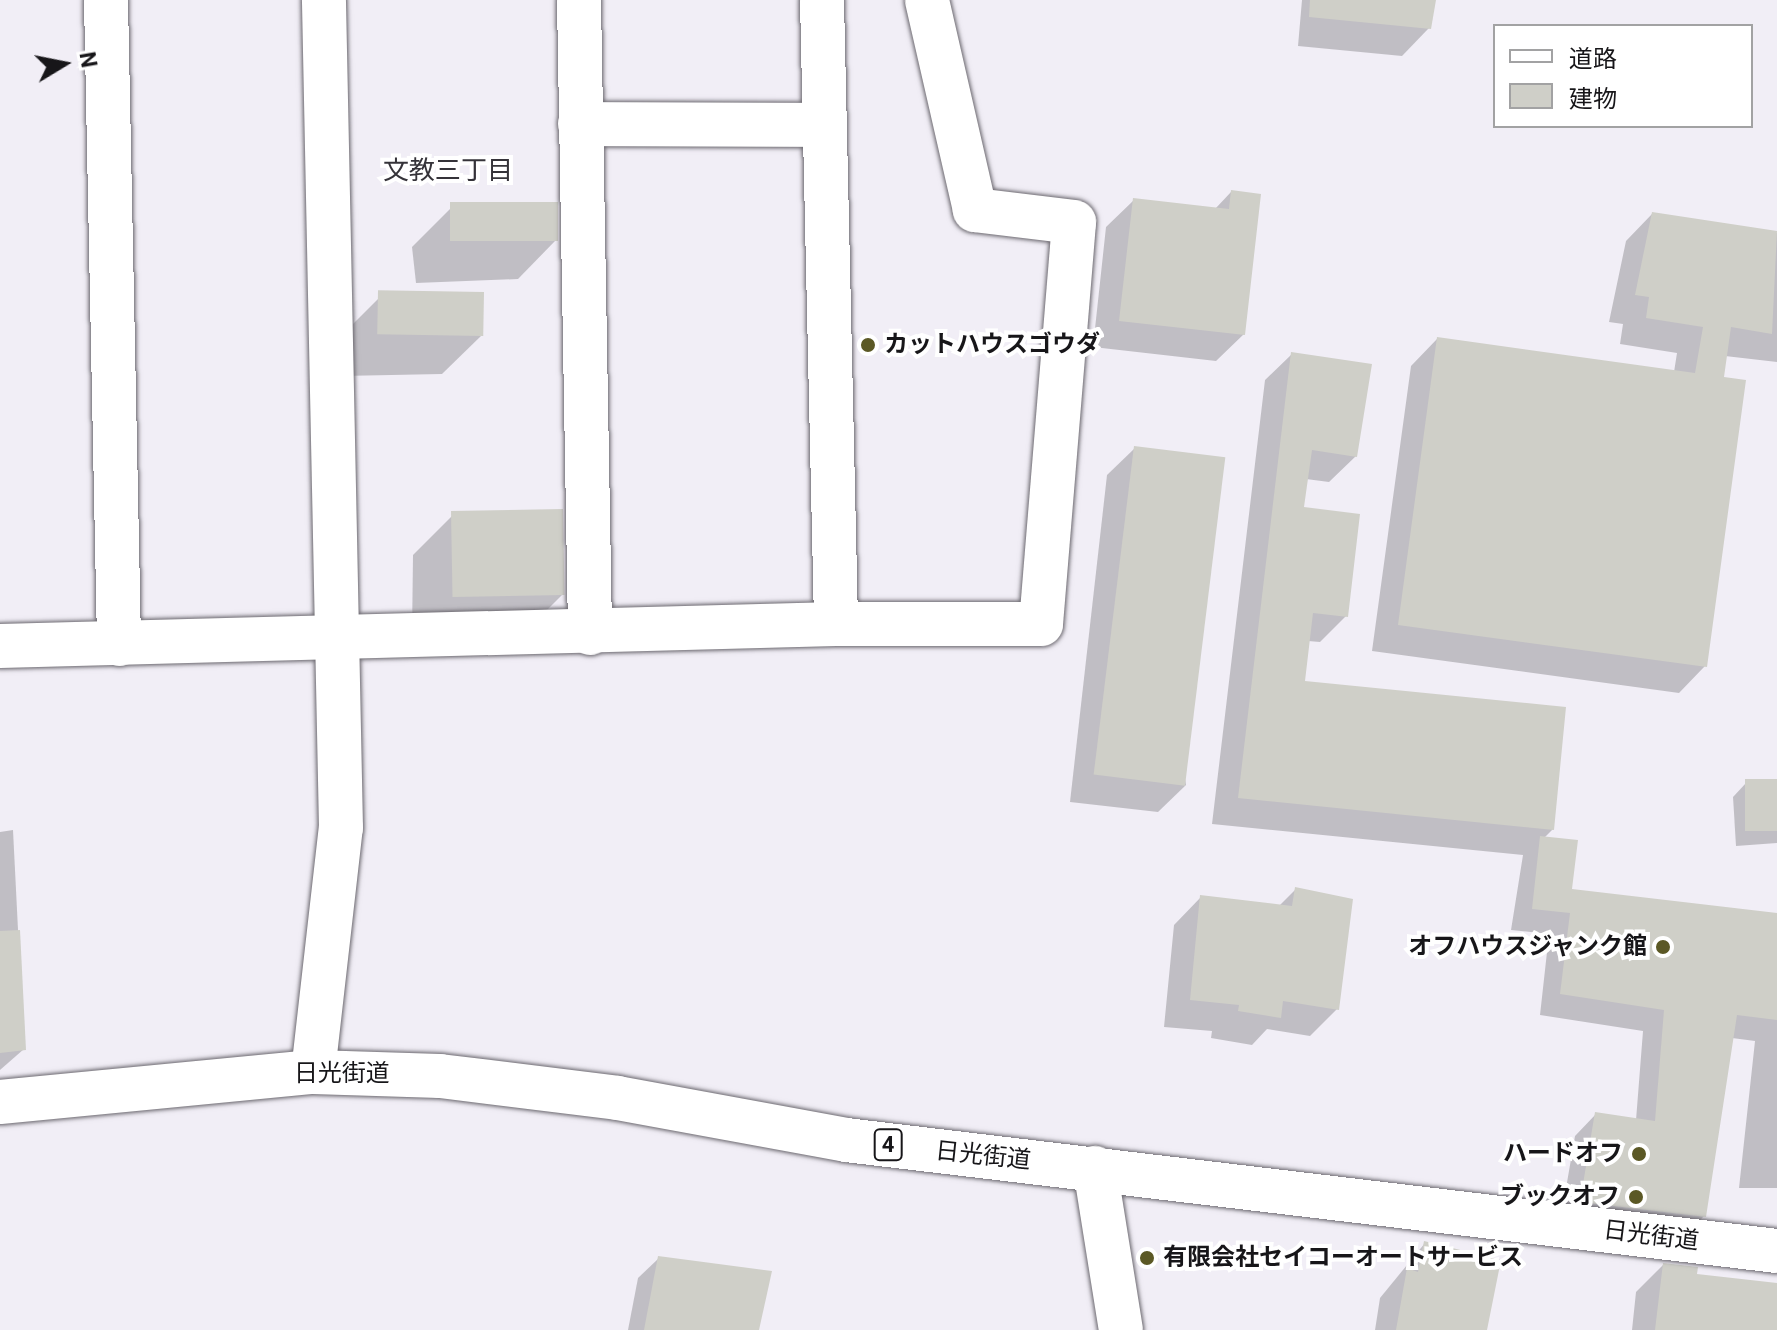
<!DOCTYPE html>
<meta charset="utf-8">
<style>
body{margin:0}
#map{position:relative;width:1777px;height:1330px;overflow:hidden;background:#f1eef6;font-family:Roboto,"Noto Sans JP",sans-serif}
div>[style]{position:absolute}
.shadow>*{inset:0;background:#0003}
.building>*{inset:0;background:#cfcfc8;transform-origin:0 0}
.roads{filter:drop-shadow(0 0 2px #6c6970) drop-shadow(0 0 2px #6c6970)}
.minor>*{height:44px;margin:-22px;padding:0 22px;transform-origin:22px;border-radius:22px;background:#fff}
.highway>*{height:44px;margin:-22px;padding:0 22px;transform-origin:22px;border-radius:22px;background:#fff}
.dots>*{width:22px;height:22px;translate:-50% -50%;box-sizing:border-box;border:4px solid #fff;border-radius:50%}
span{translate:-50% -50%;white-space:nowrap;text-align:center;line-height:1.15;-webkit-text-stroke:8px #fff;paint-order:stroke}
.shield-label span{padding:2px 6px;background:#fff;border:2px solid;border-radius:6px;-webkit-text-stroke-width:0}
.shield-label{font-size:22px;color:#171619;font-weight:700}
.poi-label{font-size:24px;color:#171619;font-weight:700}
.left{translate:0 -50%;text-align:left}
.right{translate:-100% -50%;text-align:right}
.street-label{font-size:24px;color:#171619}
.neighbourhood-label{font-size:26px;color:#353339}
.legend{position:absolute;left:1493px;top:24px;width:260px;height:104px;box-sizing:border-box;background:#fff;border:2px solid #a2a2a3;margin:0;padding:10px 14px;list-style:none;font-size:24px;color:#171619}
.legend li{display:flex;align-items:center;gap:16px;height:40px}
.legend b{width:40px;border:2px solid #a2a2a3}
.north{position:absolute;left:24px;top:24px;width:80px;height:80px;-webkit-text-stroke:6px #fff;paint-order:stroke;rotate:80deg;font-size:22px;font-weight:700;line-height:32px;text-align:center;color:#171619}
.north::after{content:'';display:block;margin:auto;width:28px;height:36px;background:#171619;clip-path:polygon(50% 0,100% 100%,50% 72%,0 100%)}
</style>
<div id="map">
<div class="shadow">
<div style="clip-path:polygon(1302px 0,1434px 0,1429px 28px,1402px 56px,1298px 46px)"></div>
<div style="clip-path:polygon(1231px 192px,1244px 334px,1216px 361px,1093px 347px,1106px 227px,1134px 200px,1215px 209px)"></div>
<div style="clip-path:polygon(451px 208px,556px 240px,518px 279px,416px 283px,412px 247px)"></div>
<div style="clip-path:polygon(1652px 214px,1777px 233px,1777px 362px,1725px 356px,1705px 666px,1679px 693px,1372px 651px,1411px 366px,1437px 339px,1674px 372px,1677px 353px,1620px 344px,1623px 324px,1609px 322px,1626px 241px)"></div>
<div style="clip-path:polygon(379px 298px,481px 336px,442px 374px,341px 376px,340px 337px)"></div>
<div style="clip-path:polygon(1292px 354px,1356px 456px,1329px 482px,1306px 479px,1302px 509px,1346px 616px,1320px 642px,1308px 641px,1303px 682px,1553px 829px,1544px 838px,1570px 890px,1777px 915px,1777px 1188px,1739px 1188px,1755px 1041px,1732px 1038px,1704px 1216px,1683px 1238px,1560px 1223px,1575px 1136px,1596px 1114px,1636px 1120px,1643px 1031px,1540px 1015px,1549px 934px,1511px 930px,1523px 855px,1212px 824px,1265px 380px)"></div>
<div style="clip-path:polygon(1135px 448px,1186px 785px,1158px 812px,1070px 802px,1107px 475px)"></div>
<div style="clip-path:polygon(452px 516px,562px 595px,524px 633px,412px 635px,413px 555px)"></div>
<div style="clip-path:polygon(1777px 781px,1777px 843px,1736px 846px,1733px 797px,1746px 783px)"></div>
<div style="clip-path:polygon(13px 830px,24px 1049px,0 1070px,0 832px)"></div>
<div style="clip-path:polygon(1296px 889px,1337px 1009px,1310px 1036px,1267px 1029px,1252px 1045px,1211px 1038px,1212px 1031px,1164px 1027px,1174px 925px,1201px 897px,1278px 907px)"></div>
<div style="clip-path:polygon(1425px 1243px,1485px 1330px,1375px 1330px,1380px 1298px)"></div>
<div style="clip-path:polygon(659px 1258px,757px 1330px,628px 1330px,638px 1278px)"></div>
<div style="clip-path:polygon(1663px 1265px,1695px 1276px,1777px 1285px,1777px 1330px,1632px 1330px,1636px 1292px)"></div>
</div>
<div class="building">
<div style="clip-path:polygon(1310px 0,1436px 0,1431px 29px,1309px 17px)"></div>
<div style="clip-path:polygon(1231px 190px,1261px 194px,1245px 335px,1119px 321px,1133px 198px,1229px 209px)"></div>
<div style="left:558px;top:202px;width:39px;height:108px;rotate:90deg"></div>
<div style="clip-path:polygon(1652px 212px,1777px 231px,1772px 334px,1731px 327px,1724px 377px,1746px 380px,1707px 667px,1398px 625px,1437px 337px,1695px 373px,1703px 327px,1646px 318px,1649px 297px,1635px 295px)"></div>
<div style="left:484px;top:292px;width:44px;height:106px;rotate:91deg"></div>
<div style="clip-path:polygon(1291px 352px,1372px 364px,1357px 457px,1312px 450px,1304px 507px,1360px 514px,1348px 617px,1313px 613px,1305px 681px,1566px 707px,1554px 830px,1238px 798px)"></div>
<div style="left:1134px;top:446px;width:92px;height:331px;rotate:7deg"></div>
<div style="left:563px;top:509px;width:86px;height:112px;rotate:89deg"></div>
<div style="left:1777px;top:779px;width:52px;height:32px;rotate:90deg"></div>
<div style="clip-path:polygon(1540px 836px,1578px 840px,1572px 889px,1777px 913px,1777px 1020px,1737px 1015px,1706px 1217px,1580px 1202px,1595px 1112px,1655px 1121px,1664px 1010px,1560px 994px,1570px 913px,1532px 909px)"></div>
<div style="clip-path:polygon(1295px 887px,1353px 899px,1339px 1010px,1283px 1001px,1281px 1018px,1238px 1011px,1239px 1005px,1190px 1000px,1200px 895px,1292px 906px)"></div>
<div style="clip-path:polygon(20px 930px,26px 1050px,0 1053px,0 931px)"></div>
<div style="clip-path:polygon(1424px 1241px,1501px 1260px,1487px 1330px,1396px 1330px,1407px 1268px,1418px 1272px)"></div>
<div style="clip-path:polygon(658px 1256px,772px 1271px,759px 1330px,644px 1330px)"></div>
<div style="clip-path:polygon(1663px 1263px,1698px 1267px,1697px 1274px,1777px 1283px,1777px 1330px,1655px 1330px)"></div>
</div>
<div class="roads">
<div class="minor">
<div style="left:106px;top:0;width:644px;rotate:88.84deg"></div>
<div style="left:579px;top:0;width:633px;rotate:89deg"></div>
<div style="left:822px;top:0;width:624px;rotate:88.71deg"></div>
<div style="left:580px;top:124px;width:243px;rotate:0.2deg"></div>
<div style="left:0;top:646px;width:836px;rotate:-1.51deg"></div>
<div style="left:836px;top:624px;width:205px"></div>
<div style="left:1041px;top:624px;width:403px;rotate:-85.3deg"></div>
<div style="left:1074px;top:222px;width:100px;rotate:-173.1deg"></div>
<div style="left:975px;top:210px;width:215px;rotate:-102.9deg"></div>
<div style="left:313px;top:1072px;width:246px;rotate:-83.5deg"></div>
<div style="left:341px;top:828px;width:828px;rotate:-91.18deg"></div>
<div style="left:1095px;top:1168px;width:164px;rotate:80.9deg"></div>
</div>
<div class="highway">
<div style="left:0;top:1102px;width:314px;rotate:-5.5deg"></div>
<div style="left:313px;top:1072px;width:127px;rotate:1.8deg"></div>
<div style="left:440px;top:1076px;width:179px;rotate:7deg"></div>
<div style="left:618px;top:1098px;width:232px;rotate:10.4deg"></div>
<div style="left:846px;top:1140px;width:938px;rotate:6.8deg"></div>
</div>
</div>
<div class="dots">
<div style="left:868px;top:345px;background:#5b5825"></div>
<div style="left:1663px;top:947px;background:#5b5825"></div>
<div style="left:1639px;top:1154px;background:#5b5825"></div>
<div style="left:1636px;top:1197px;background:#5b5825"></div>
<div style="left:1147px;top:1258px;background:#5b5825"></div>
</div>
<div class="shield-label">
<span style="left:888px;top:1145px">4</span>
</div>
<div class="poi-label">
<span class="left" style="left:884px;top:345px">カットハウスゴウダ</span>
<span class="right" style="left:1647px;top:947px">オフハウスジャンク館</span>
<span class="right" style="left:1623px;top:1154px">ハードオフ</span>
<span class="right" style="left:1620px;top:1197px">ブックオフ</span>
<span class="left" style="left:1163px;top:1258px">有限会社セイコーオートサービス</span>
</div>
<div class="street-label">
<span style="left:342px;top:1074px">日光街道</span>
<span style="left:983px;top:1156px;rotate:6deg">日光街道</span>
<span style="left:1651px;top:1236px;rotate:7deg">日光街道</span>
</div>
<div class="neighbourhood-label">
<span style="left:448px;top:171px">文教三丁目</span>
</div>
<ul class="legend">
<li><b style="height:10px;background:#fff"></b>道路</li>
<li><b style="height:22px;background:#cfcfc8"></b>建物</li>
</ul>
<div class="north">N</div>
</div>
